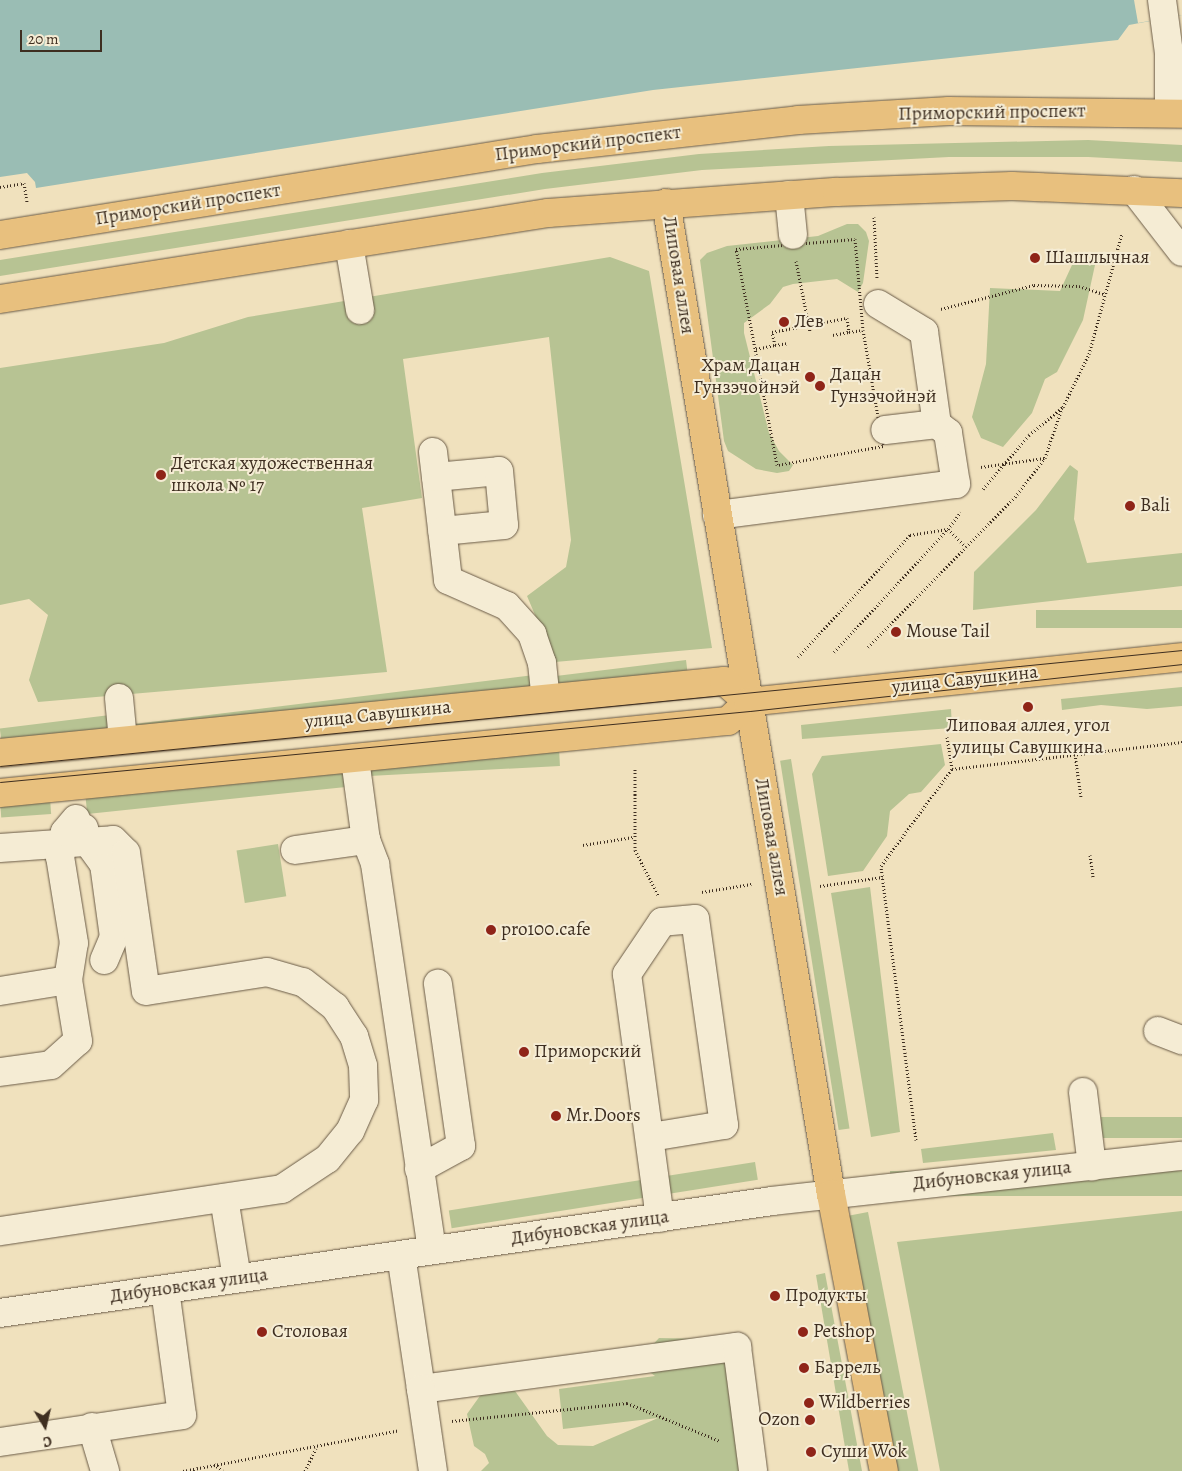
<!DOCTYPE html>
<meta charset="utf-8">
<style>
body{margin:0}
#map{position:relative;width:1182px;height:1471px;overflow:hidden;background:#f0e1bd;font-family:Alegreya,serif}
div>[style]{position:absolute}
.green>*{inset:0;background:#b7c393;transform-origin:0 0}
.water>*{inset:0;background:#9abdb4}
.pier>*{inset:0;background:#f0e1bd}
.path>*{height:3px;margin-top:-1.5px;transform-origin:0;background:repeating-linear-gradient(90deg,#3e2e20 0 1px,transparent 0 3.5px)}
.roads{filter:drop-shadow(0 0 1px #6a5b47) drop-shadow(0 0 1px #6a5b47)}
.minor>*{height:28px;margin:-14px;padding:0 14px;transform-origin:14px;border-radius:14px;background:#f5ecd4}
.major>*{height:28px;margin:-14px;padding:0 14px;transform-origin:14px;border-radius:14px;background:#e8c07e}
.tram>*{height:1px;margin:-0.5px;padding:0 0.5px;transform-origin:0.5px;border-radius:0.5px;background:#3e2e20}
.dots>*{width:14px;height:14px;translate:-50% -50%;box-sizing:border-box;border:2px solid #f5ecd4;border-radius:50%}
span{translate:-50% -50%;white-space:nowrap;text-align:center;line-height:1.15;-webkit-text-stroke:4px #f5ecd4;paint-order:stroke}
.street-label{font-size:19px;color:#3e2e20}
.poi-label{font-size:19px;color:#3e2e20}
.left{translate:0 -50%;text-align:left}
.right{translate:-100% -50%;text-align:right}
.north{position:absolute;left:20px;top:1401px;width:50px;height:50px;-webkit-text-stroke:4px #f5ecd4;paint-order:stroke;rotate:171deg;font-size:14px;font-weight:700;line-height:20px;text-align:center;color:#3e2e20}
.north::after{content:'';display:block;margin:auto;width:18px;height:22px;background:#3e2e20;clip-path:polygon(50% 0,100% 100%,50% 72%,0 100%)}
.scale{position:absolute;left:20px;top:30px;width:82px;height:22px;box-sizing:border-box;border:2px solid #3e2e20;border-top:0;padding-left:6px;font-size:15px;line-height:18px;white-space:nowrap;color:#3e2e20;-webkit-text-stroke:4px #f5ecd4;paint-order:stroke}
</style>
<div id="map">
<div class="green">
<div style="clip-path:polygon(1088px 140px,1182px 145px,1182px 162px,1088px 157px,949px 157px,702px 170px,545px 189px,0 276px,0 260px,542px 173px,699px 154px,829px 146px)"></div>
<div style="clip-path:polygon(847px 224px,858px 224px,866px 232px,869px 241px,863px 283px,858px 292px,837px 279px,793px 284px,783px 287px,770px 304px,744px 323px,744px 333px,769px 433px,779px 451px,793px 465px,789px 471px,777px 473px,756px 469px,728px 451px,724px 441px,700px 260px,707px 253px,727px 246px,818px 236px)"></div>
<div style="clip-path:polygon(610px 257px,649px 271px,712px 648px,555px 662px,527px 596px,566px 567px,571px 540px,549px 337px,403px 359px,422px 498px,362px 508px,387px 672px,38px 702px,29px 680px,48px 615px,29px 599px,0 605px,0 368px,164px 343px,248px 317px)"></div>
<div style="clip-path:polygon(1072px 265px,1095px 265px,1083px 320px,1057px 372px,1045px 379px,1032px 413px,1003px 447px,981px 438px,972px 417px,986px 364px,990px 288px,1060px 291px)"></div>
<div style="clip-path:polygon(1070px 465px,1078px 471px,1074px 519px,1087px 563px,1182px 553px,1182px 586px,973px 610px,974px 572px,1036px 510px)"></div>
<div style="left:1182px;top:610px;width:18px;height:146px;rotate:90deg"></div>
<div style="left:686px;top:660px;width:16px;height:131px;rotate:83deg"></div>
<div style="left:534px;top:675px;width:16px;height:407px;rotate:83deg"></div>
<div style="clip-path:polygon(1182px 687px,1182px 706px,1147px 709px,1101px 705px,1062px 710px,1061px 699px)"></div>
<div style="clip-path:polygon(951px 709px,952px 728px,802px 739px,801px 725px)"></div>
<div style="left:110px;top:715px;width:17px;height:111px;rotate:83deg"></div>
<div style="clip-path:polygon(941px 744px,945px 765px,921px 792px,909px 794px,890px 811px,887px 836px,863px 871px,828px 876px,812px 774px,822px 756px)"></div>
<div style="left:559px;top:748px;width:18px;height:191px;rotate:87deg"></div>
<div style="left:791px;top:759px;width:374px;height:11px;rotate:81deg"></div>
<div style="left:344px;top:769px;width:18px;height:260px;rotate:84deg"></div>
<div style="left:50px;top:798px;width:16px;height:50px;rotate:86deg"></div>
<div style="left:278px;top:844px;width:53px;height:42px;rotate:81deg"></div>
<div style="clip-path:polygon(870px 887px,900px 1132px,871px 1137px,831px 893px)"></div>
<div style="left:1182px;top:1117px;width:21px;height:81px;rotate:90deg"></div>
<div style="clip-path:polygon(1053px 1133px,1056px 1150px,923px 1163px,921px 1149px)"></div>
<div style="left:755px;top:1162px;width:18px;height:310px;rotate:81deg"></div>
<div style="left:1182px;top:1171px;width:25px;height:292px;rotate:90deg"></div>
<div style="clip-path:polygon(1182px 1211px,1182px 1471px,940px 1471px,897px 1242px)"></div>
<div style="left:868px;top:1212px;width:264px;height:20px;rotate:79deg"></div>
<div style="clip-path:polygon(825px 1273px,862px 1471px,849px 1471px,816px 1275px)"></div>
<div style="clip-path:polygon(659px 1338px,711px 1339px,729px 1352px,732px 1420px,750px 1471px,481px 1471px,489px 1463px,485px 1454px,474px 1446px,467px 1414px,482px 1393px,515px 1391px,547px 1436px,558px 1445px,593px 1446px,658px 1418px,563px 1429px,559px 1389px,655px 1376px,644px 1368px,645px 1353px)"></div>
</div>
<div class="water">
<div style="clip-path:polygon(0 0,1182px 0,1182px 15px,1129px 25px,1118px 40px,653px 90px,36px 188px,35px 182px,27px 173px,0 177px)"></div>
</div>
<div class="pier">
<div style="clip-path:polygon(1134px 0,1182px 0,1182px 15px,1138px 23px)"></div>
</div>
<div class="path">
<div style="left:0;top:187px;width:24px;rotate:-9deg"></div>
<div style="left:24px;top:183px;width:20px;rotate:81deg"></div>
<div style="left:874px;top:217px;width:61px;rotate:87.2deg"></div>
<div style="left:855px;top:239px;width:91px;rotate:85deg"></div>
<div style="left:863px;top:330px;width:118px;rotate:80.2deg"></div>
<div style="left:883px;top:446px;width:108px;rotate:169.8deg"></div>
<div style="left:777px;top:465px;width:220px;rotate:-100.7deg"></div>
<div style="left:736px;top:249px;width:119px;rotate:-4.8deg"></div>
<div style="left:796px;top:261px;width:72px;rotate:78.8deg"></div>
<div style="left:941px;top:309px;width:96px;rotate:-14.5deg"></div>
<div style="left:1034px;top:285px;width:45px;rotate:1.3deg"></div>
<div style="left:1079px;top:286px;width:28px;rotate:18deg"></div>
<div style="left:833px;top:335px;width:16px;rotate:-11deg"></div>
<div style="left:775px;top:345px;width:14px;rotate:-8deg"></div>
<div style="left:756px;top:349px;width:19px;rotate:-12deg"></div>
<div style="left:775px;top:345px;width:13px;rotate:-103deg"></div>
<div style="left:772px;top:332px;width:76px;rotate:-10.6deg"></div>
<div style="left:847px;top:318px;width:14px;rotate:82deg"></div>
<div style="left:849px;top:332px;width:14px;rotate:-8deg"></div>
<div style="left:981px;top:467px;width:64px;rotate:-8.1deg"></div>
<div style="left:983px;top:489px;width:71px;rotate:-49.6deg"></div>
<div style="left:1029px;top:435px;width:44px;rotate:-39.5deg"></div>
<div style="left:1063px;top:407px;width:59px;rotate:-63.9deg"></div>
<div style="left:1089px;top:354px;width:125px;rotate:-74.7deg"></div>
<div style="left:868px;top:647px;width:210px;rotate:-45.6deg"></div>
<div style="left:1015px;top:497px;width:49px;rotate:-52.4deg"></div>
<div style="left:1045px;top:458px;width:53px;rotate:-71.2deg"></div>
<div style="left:834px;top:652px;width:168px;rotate:-47.2deg"></div>
<div style="left:948px;top:529px;width:25px;rotate:45deg"></div>
<div style="left:798px;top:657px;width:166px;rotate:-47.4deg"></div>
<div style="left:910px;top:535px;width:38px;rotate:-9deg"></div>
<div style="left:948px;top:529px;width:21px;rotate:-53deg"></div>
<div style="left:947px;top:737px;width:32px;rotate:81deg"></div>
<div style="left:1075px;top:754px;width:43px;rotate:82.1deg"></div>
<div style="left:635px;top:766px;width:84px;rotate:90deg"></div>
<div style="left:635px;top:850px;width:51px;rotate:62.9deg"></div>
<div style="left:583px;top:845px;width:51px;rotate:-9.1deg"></div>
<div style="left:1090px;top:855px;width:22px;rotate:82deg"></div>
<div style="left:820px;top:886px;width:63px;rotate:-8.3deg"></div>
<div style="left:702px;top:892px;width:50px;rotate:-9.3deg"></div>
<div style="left:916px;top:1140px;width:276px;rotate:-97.3deg"></div>
<div style="left:881px;top:866px;width:120px;rotate:-53.8deg"></div>
<div style="left:952px;top:769px;width:232px;rotate:-6.7deg"></div>
<div style="left:452px;top:1421px;width:176px;rotate:-5.9deg"></div>
<div style="left:627px;top:1403px;width:100px;rotate:22.2deg"></div>
<div style="left:214px;top:1464px;width:11px;rotate:38deg"></div>
<div style="left:183px;top:1471px;width:220px;rotate:-10.7deg"></div>
<div style="left:305px;top:1471px;width:25px;rotate:-64deg"></div>
</div>
<div class="roads">
<div class="minor">
<div style="left:1162px;top:0;width:53px;rotate:82.5deg"></div>
<div style="left:1169px;top:53px;width:60px;rotate:90deg"></div>
<div style="left:1134px;top:190px;width:78px;rotate:52.3deg"></div>
<div style="left:789px;top:195px;width:40px;rotate:84.3deg"></div>
<div style="left:349px;top:244px;width:67px;rotate:80.5deg"></div>
<div style="left:878px;top:304px;width:54px;rotate:31.3deg"></div>
<div style="left:924px;top:332px;width:93px;rotate:82deg"></div>
<div style="left:937px;top:424px;width:52px;rotate:173.4deg"></div>
<div style="left:433px;top:452px;width:129px;rotate:83.3deg"></div>
<div style="left:448px;top:580px;width:64px;rotate:23.8deg"></div>
<div style="left:507px;top:606px;width:38px;rotate:48deg"></div>
<div style="left:532px;top:634px;width:31px;rotate:71deg"></div>
<div style="left:542px;top:663px;width:36px;rotate:84deg"></div>
<div style="left:436px;top:477px;width:63px;rotate:-5.4deg"></div>
<div style="left:499px;top:471px;width:54px;rotate:84.7deg"></div>
<div style="left:504px;top:525px;width:62px;rotate:174.5deg"></div>
<div style="left:717px;top:515px;width:241px;rotate:-7.4deg"></div>
<div style="left:956px;top:484px;width:52px;rotate:-98.9deg"></div>
<div style="left:948px;top:433px;width:14px;rotate:-141deg"></div>
<div style="left:119px;top:698px;width:42px;rotate:84.6deg"></div>
<div style="left:355px;top:759px;width:82px;rotate:82.3deg"></div>
<div style="left:366px;top:840px;width:26px;rotate:69deg"></div>
<div style="left:375px;top:864px;width:390px;rotate:81.6deg"></div>
<div style="left:84px;top:828px;width:13px;rotate:77deg"></div>
<div style="left:87px;top:841px;width:29px;rotate:54deg"></div>
<div style="left:104px;top:864px;width:74px;rotate:82.2deg"></div>
<div style="left:114px;top:937px;width:25px;rotate:113deg"></div>
<div style="left:0;top:848px;width:113px;rotate:-4deg"></div>
<div style="left:113px;top:840px;width:18px;rotate:45deg"></div>
<div style="left:126px;top:853px;width:139px;rotate:81.8deg"></div>
<div style="left:146px;top:991px;width:122px;rotate:-8.9deg"></div>
<div style="left:267px;top:972px;width:37px;rotate:16deg"></div>
<div style="left:303px;top:982px;width:41px;rotate:38deg"></div>
<div style="left:335px;top:1007px;width:35px;rotate:57deg"></div>
<div style="left:354px;top:1036px;width:31px;rotate:73deg"></div>
<div style="left:363px;top:1066px;width:34px;rotate:88deg"></div>
<div style="left:364px;top:1100px;width:34px;rotate:114deg"></div>
<div style="left:350px;top:1131px;width:36px;rotate:129deg"></div>
<div style="left:327px;top:1159px;width:54px;rotate:146.3deg"></div>
<div style="left:282px;top:1189px;width:285px;rotate:171.5deg"></div>
<div style="left:295px;top:850px;width:72px;rotate:-8deg"></div>
<div style="left:0;top:991px;width:69px;rotate:-9.2deg"></div>
<div style="left:1158px;top:1031px;width:26px;rotate:21deg"></div>
<div style="left:0;top:1072px;width:51px;rotate:-7.8deg"></div>
<div style="left:51px;top:1065px;width:36px;rotate:-42deg"></div>
<div style="left:78px;top:1041px;width:62px;rotate:-99.3deg"></div>
<div style="left:68px;top:980px;width:37px;rotate:-81deg"></div>
<div style="left:74px;top:943px;width:87px;rotate:-99.2deg"></div>
<div style="left:60px;top:857px;width:25px;rotate:-79deg"></div>
<div style="left:65px;top:832px;width:17px;rotate:-50deg"></div>
<div style="left:1083px;top:1092px;width:75px;rotate:83.1deg"></div>
<div style="left:651px;top:1137px;width:74px;rotate:-9.3deg"></div>
<div style="left:724px;top:1125px;width:208px;rotate:-98deg"></div>
<div style="left:695px;top:919px;width:33px;rotate:175deg"></div>
<div style="left:662px;top:922px;width:63px;rotate:123.9deg"></div>
<div style="left:627px;top:974px;width:246px;rotate:82.3deg"></div>
<div style="left:419px;top:1169px;width:48px;rotate:-28.7deg"></div>
<div style="left:461px;top:1146px;width:164px;rotate:-98.1deg"></div>
<div style="left:224px;top:1198px;width:81px;rotate:80.8deg"></div>
<div style="left:401px;top:1255px;width:135px;rotate:81.5deg"></div>
<div style="left:421px;top:1389px;width:319px;rotate:-7.6deg"></div>
<div style="left:737px;top:1347px;width:125px;rotate:82.6deg"></div>
<div style="left:0;top:1313px;width:780px;rotate:-8.25deg"></div>
<div style="left:772px;top:1201px;width:412px;rotate:-6.3deg"></div>
<div style="left:421px;top:1389px;width:83px;rotate:81.7deg"></div>
<div style="left:92px;top:1427px;width:46px;rotate:73.5deg"></div>
<div style="left:0;top:1442px;width:184px;rotate:-8.4deg"></div>
<div style="left:182px;top:1415px;width:126px;rotate:-97.7deg"></div>
</div>
<div class="major">
<div style="left:666px;top:203px;width:1005px;rotate:80.55deg"></div>
<div style="left:831px;top:1194px;width:282px;rotate:79.2deg"></div>
<div style="left:0;top:235px;width:544px;rotate:-9.1deg"></div>
<div style="left:537px;top:149px;width:263px;rotate:-6.3deg"></div>
<div style="left:798px;top:120px;width:151px;rotate:-3.4deg"></div>
<div style="left:949px;top:111px;width:233px;rotate:0.7deg"></div>
<div style="left:0;top:299px;width:555px;rotate:-8.92deg"></div>
<div style="left:548px;top:213px;width:290px;rotate:-4.2deg"></div>
<div style="left:837px;top:192px;width:175px;rotate:-2deg"></div>
<div style="left:1012px;top:186px;width:170px;rotate:2.4deg"></div>
<div style="left:0;top:753px;width:728px;rotate:-5.68deg"></div>
<div style="left:724px;top:681px;width:32px;rotate:41deg"></div>
<div style="left:0;top:793px;width:732px;rotate:-5.65deg"></div>
<div style="left:728px;top:721px;width:28px;rotate:-44deg"></div>
<div style="left:748px;top:702px;width:436px;rotate:-5.9deg"></div>
</div>
</div>
<div class="tram">
<div style="left:0;top:766px;width:1188px;rotate:-5.6deg"></div>
<div style="left:0;top:782px;width:753px;rotate:-5.41deg"></div>
<div style="left:750px;top:711px;width:435px;rotate:-6.2deg"></div>
</div>
<div class="dots">
<div style="left:1035px;top:258px;background:#8f2418"></div>
<div style="left:784px;top:322px;background:#8f2418"></div>
<div style="left:810px;top:377px;background:#8f2418"></div>
<div style="left:820px;top:386px;background:#8f2418"></div>
<div style="left:161px;top:475px;background:#8f2418"></div>
<div style="left:1130px;top:506px;background:#8f2418"></div>
<div style="left:896px;top:632px;background:#8f2418"></div>
<div style="left:1028px;top:707px;background:#8f2418"></div>
<div style="left:491px;top:930px;background:#8f2418"></div>
<div style="left:524px;top:1052px;background:#8f2418"></div>
<div style="left:556px;top:1116px;background:#8f2418"></div>
<div style="left:775px;top:1296px;background:#8f2418"></div>
<div style="left:262px;top:1332px;background:#8f2418"></div>
<div style="left:803px;top:1332px;background:#8f2418"></div>
<div style="left:804px;top:1368px;background:#8f2418"></div>
<div style="left:809px;top:1403px;background:#8f2418"></div>
<div style="left:810px;top:1420px;background:#8f2418"></div>
<div style="left:811px;top:1452px;background:#8f2418"></div>
</div>
<div class="street-label">
<span style="left:992px;top:113px;rotate:-1deg">Приморский проспект</span>
<span style="left:588px;top:144px;rotate:-7deg">Приморский проспект</span>
<span style="left:188px;top:205px;rotate:-9deg">Приморский проспект</span>
<span style="left:678px;top:275px;rotate:81deg">Липовая аллея</span>
<span style="left:965px;top:680px;rotate:-6deg">улица Савушкина</span>
<span style="left:378px;top:715px;rotate:-6deg">улица Савушкина</span>
<span style="left:771px;top:837px;rotate:80deg">Липовая аллея</span>
<span style="left:992px;top:1176px;rotate:-6deg">Дибуновская улица</span>
<span style="left:590px;top:1228px;rotate:-8deg">Дибуновская улица</span>
<span style="left:189px;top:1286px;rotate:-8deg">Дибуновская улица</span>
</div>
<div class="poi-label">
<span class="left" style="left:1045px;top:258px">Шашлычная</span>
<span class="left" style="left:794px;top:322px">Лев</span>
<span class="right" style="left:800px;top:377px">Храм Дацан<br>Гунзэчойнэй</span>
<span class="left" style="left:830px;top:386px">Дацан<br>Гунзэчойнэй</span>
<span class="left" style="left:171px;top:475px">Детская художественная<br>школа № 17</span>
<span class="left" style="left:1140px;top:506px">Bali</span>
<span class="left" style="left:906px;top:632px">Mouse Tail</span>
<span style="left:1028px;top:737px">Липовая аллея, угол<br>улицы Савушкина</span>
<span class="left" style="left:501px;top:930px">pro100.cafe</span>
<span class="left" style="left:534px;top:1052px">Приморский</span>
<span class="left" style="left:566px;top:1116px">Mr.Doors</span>
<span class="left" style="left:785px;top:1296px">Продукты</span>
<span class="left" style="left:272px;top:1332px">Столовая</span>
<span class="left" style="left:813px;top:1332px">Petshop</span>
<span class="left" style="left:814px;top:1368px">Баррель</span>
<span class="left" style="left:819px;top:1403px">Wildberries</span>
<span class="right" style="left:800px;top:1420px">Ozon</span>
<span class="left" style="left:821px;top:1452px">Суши Wok</span>
</div>
<div class="north">С</div>
<div class="scale">20 m</div>
</div>
